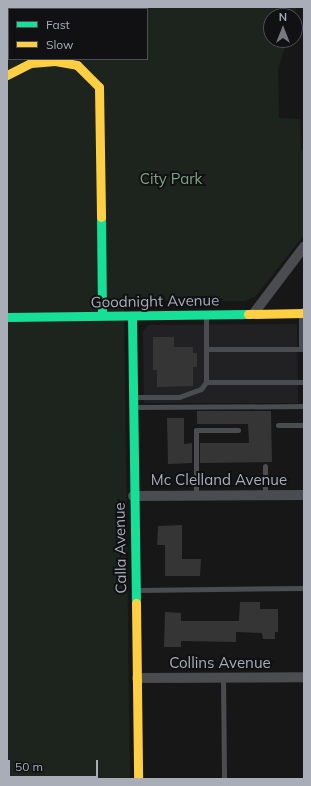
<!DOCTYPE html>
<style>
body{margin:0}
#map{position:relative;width:311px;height:786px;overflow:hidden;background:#171717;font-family:Mulish,sans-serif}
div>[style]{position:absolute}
.built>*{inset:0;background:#212123}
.green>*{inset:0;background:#1d241e}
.building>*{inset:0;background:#353536}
.lane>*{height:5px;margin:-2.5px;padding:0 2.5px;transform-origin:2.5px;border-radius:2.5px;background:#4b4c50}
.street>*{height:10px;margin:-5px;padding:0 5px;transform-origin:5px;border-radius:5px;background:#4b4c50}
.fast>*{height:9px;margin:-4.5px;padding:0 4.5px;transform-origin:4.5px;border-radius:4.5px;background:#16e098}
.slow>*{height:9px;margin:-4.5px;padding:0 4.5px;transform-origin:4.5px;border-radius:4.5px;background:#ffcf43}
span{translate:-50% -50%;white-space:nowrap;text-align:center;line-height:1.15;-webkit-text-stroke:4px #111113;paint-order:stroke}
.park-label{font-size:15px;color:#7fa381}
.street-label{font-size:15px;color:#a8adb8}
.frame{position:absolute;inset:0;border:8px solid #a8adb8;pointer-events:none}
.legend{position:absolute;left:8px;top:8px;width:140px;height:52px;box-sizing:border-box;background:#111113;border:1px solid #4d4f55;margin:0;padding:5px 7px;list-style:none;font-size:12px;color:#a8adb8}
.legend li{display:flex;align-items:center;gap:8px;height:20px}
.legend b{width:20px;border:1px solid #4d4f55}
.north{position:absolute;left:263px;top:8px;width:40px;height:40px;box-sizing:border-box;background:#111113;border:1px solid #4d4f55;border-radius:50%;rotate:0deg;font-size:11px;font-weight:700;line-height:16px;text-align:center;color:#a8adb8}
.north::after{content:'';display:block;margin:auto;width:14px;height:18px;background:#757880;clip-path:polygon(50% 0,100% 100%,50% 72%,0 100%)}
.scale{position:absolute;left:8px;top:760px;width:90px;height:18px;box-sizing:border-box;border:2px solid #a8adb8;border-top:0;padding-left:5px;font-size:12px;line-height:14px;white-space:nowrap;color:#a8adb8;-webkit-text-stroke:3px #111113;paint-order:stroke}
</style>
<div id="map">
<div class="built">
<div style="clip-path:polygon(297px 324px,298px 403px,144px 403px,143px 331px,149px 325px)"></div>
</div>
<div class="green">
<div style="clip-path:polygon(evenodd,7px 7px,297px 7px,294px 16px,271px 16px,271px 40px,287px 40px,278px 70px,279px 118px,300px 119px,301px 150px,304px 150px,304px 235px,255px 297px,244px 301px,124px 302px,130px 779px,7px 779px,7px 7px,9px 9px,147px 9px,147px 59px,9px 59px,9px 9px)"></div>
</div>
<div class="building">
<div style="clip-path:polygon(153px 337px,174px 337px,174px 347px,193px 347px,193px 353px,197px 353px,197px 367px,193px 367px,193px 386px,157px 387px,157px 370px,153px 370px)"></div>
<div style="clip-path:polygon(197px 411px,271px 411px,272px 462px,200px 463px,200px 443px,249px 443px,248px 424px,197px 424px)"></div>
<div style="clip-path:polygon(167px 418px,184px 418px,184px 444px,192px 443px,192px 463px,168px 464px)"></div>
<div style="clip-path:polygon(182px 525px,182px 559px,201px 559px,200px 576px,165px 576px,165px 545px,157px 545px,158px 526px)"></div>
<div style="clip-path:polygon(240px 602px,260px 602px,260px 609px,278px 609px,278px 632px,275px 632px,275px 639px,263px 639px,262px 633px,236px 632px,236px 642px,181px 641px,181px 647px,164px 647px,165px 612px,181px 613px,181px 621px,239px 621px)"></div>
</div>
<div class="lane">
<div style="left:206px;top:349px;width:98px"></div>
<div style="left:206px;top:382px;width:98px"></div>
<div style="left:134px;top:397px;width:45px"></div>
<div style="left:179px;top:397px;width:23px;rotate:-20deg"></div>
<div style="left:201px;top:389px;width:9px;rotate:-54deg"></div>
<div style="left:206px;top:382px;width:66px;rotate:-90deg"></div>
<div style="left:135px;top:407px;width:169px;rotate:-0.3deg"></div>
<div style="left:278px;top:425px;width:26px"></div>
<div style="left:196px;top:495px;width:65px;rotate:-90deg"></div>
<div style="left:196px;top:430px;width:42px"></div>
<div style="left:265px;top:495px;width:29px;rotate:-90deg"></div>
<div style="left:137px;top:590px;width:167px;rotate:-0.7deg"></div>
<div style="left:223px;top:678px;width:101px;rotate:89.4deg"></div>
</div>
<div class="street">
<div style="left:254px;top:313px;width:83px;rotate:-52.9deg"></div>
<div style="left:304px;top:313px;width:33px;rotate:90deg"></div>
<div style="left:133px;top:496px;width:171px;rotate:-0.3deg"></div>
<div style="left:137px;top:678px;width:167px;rotate:-0.3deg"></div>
</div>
<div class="fast">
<div style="left:101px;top:217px;width:98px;rotate:89.4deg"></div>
<div style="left:132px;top:316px;width:287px;rotate:89.2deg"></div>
<div style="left:7px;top:317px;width:241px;rotate:-0.7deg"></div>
</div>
<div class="slow">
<div style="left:7px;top:75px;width:27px;rotate:-27deg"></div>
<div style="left:31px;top:63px;width:24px;rotate:-5deg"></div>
<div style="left:55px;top:61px;width:22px;rotate:10deg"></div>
<div style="left:77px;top:65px;width:31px;rotate:45deg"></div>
<div style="left:99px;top:87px;width:130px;rotate:89.1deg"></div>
<div style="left:248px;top:314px;width:56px;rotate:-1deg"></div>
<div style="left:136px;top:603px;width:176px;rotate:89.3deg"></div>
</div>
<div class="park-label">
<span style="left:171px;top:179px">City Park</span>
</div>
<div class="street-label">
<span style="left:155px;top:301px;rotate:-1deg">Goodnight Avenue</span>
<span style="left:219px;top:480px">Mc Clelland Avenue</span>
<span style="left:120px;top:548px;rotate:-91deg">Calla Avenue</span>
<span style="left:220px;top:663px">Collins Avenue</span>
</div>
<div class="frame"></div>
<ul class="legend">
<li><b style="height:5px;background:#16e098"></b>Fast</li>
<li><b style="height:5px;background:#ffcf43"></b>Slow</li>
</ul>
<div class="north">N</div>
<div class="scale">50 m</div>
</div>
